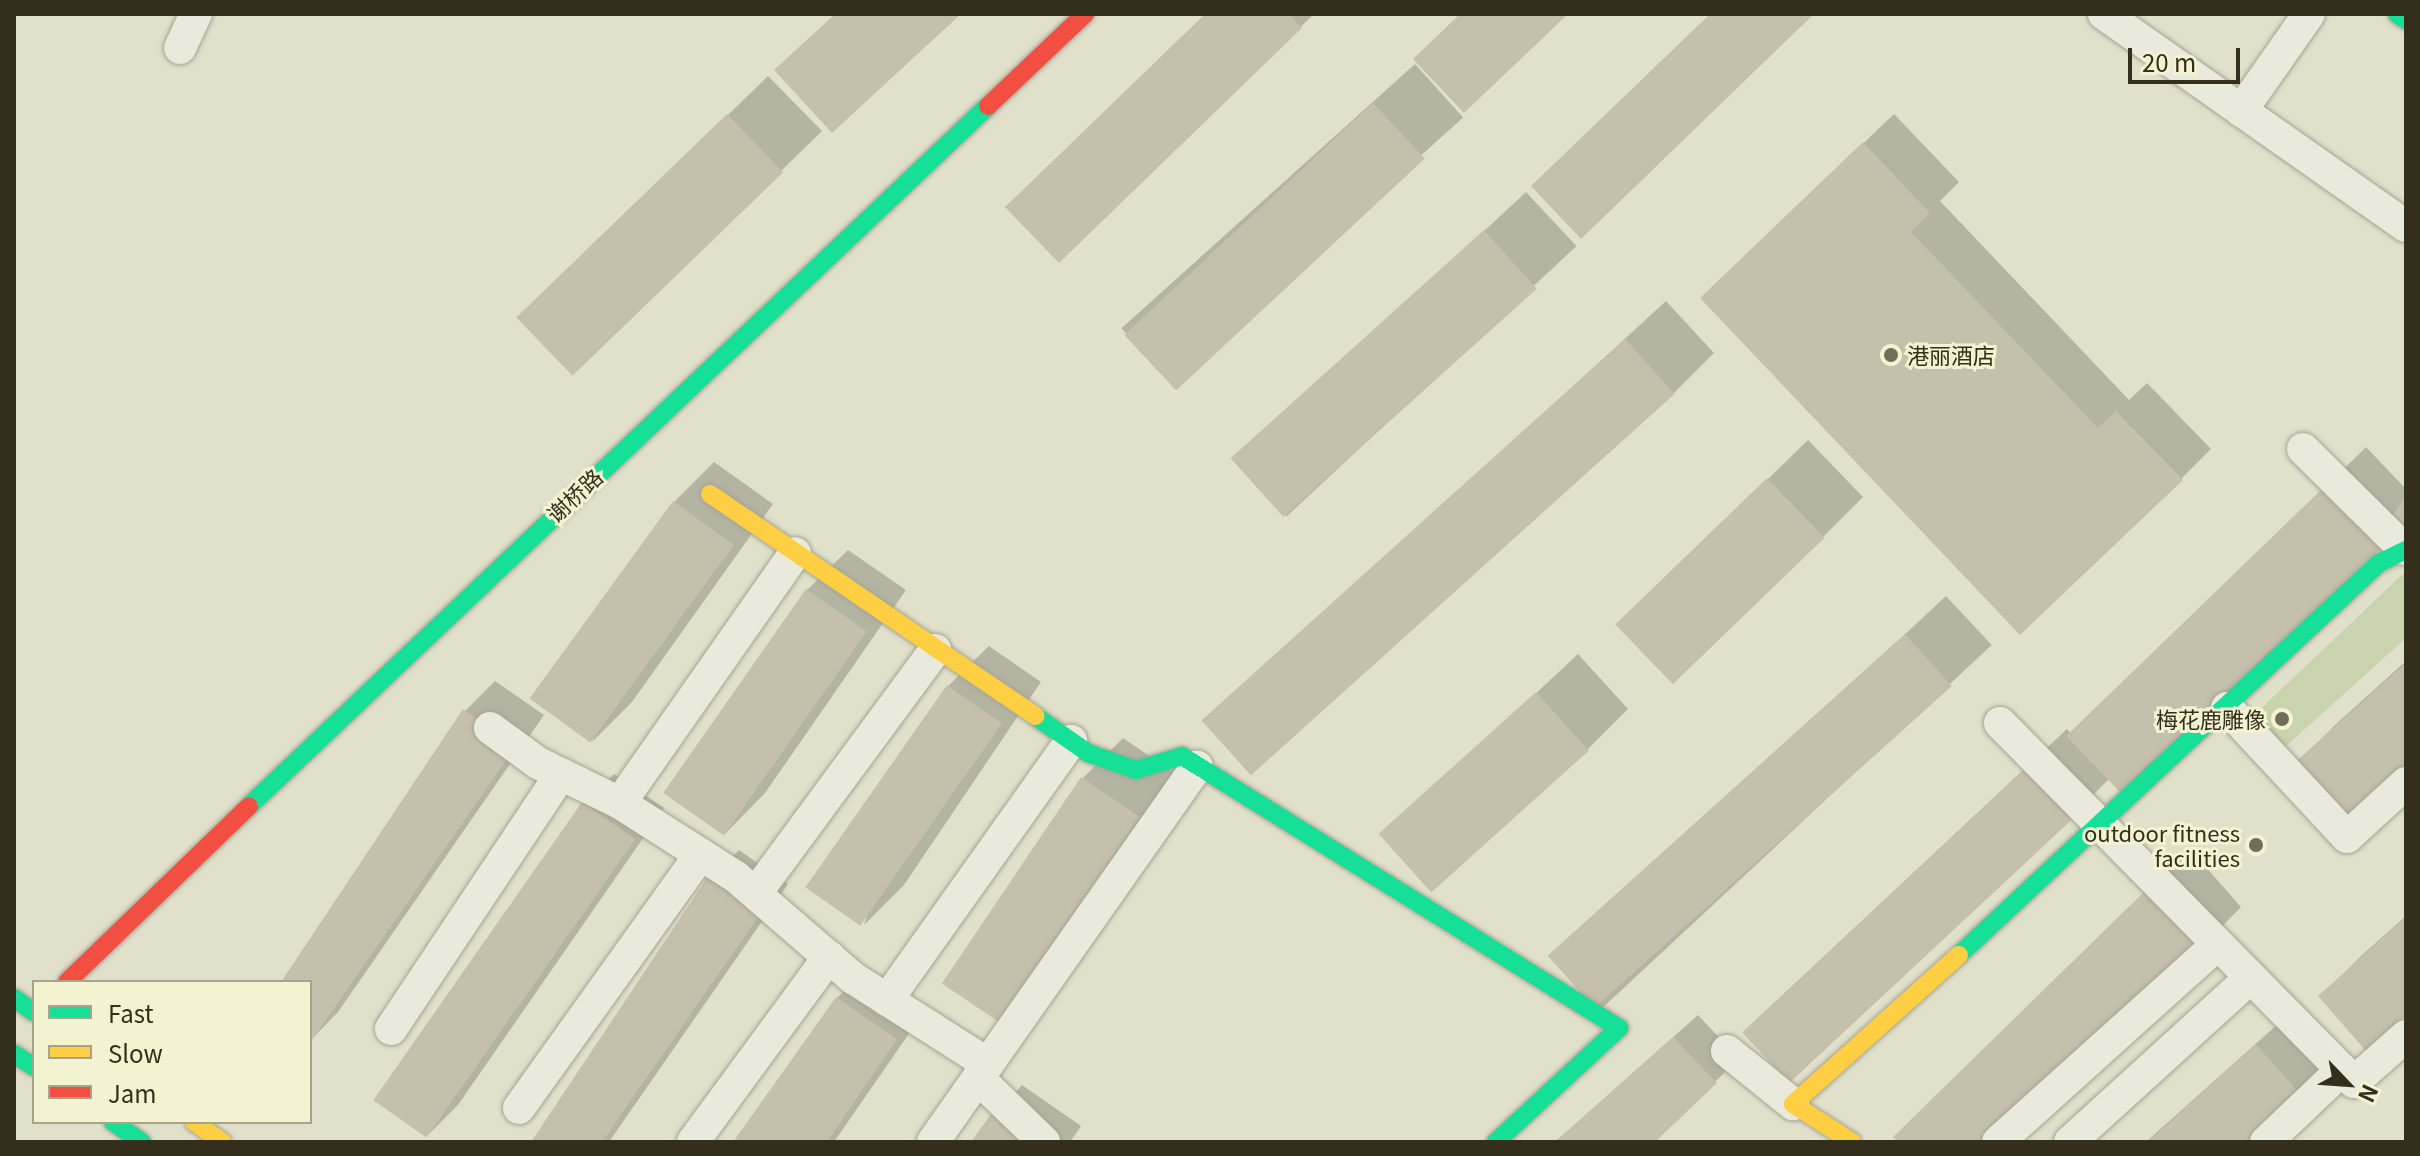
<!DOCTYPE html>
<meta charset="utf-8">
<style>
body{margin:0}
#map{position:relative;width:2420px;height:1156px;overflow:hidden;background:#e1e1cb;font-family:Georgia,"Noto Sans SC",serif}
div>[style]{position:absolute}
.green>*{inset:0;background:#c9d3ae}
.shadow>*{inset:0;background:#0003;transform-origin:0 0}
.building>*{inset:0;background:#c5c0ac;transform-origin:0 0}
.roads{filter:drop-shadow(0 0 2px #a6a494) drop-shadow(0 0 2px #a6a494)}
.street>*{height:32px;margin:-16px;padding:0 16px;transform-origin:16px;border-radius:16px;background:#eaeadc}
.fast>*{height:18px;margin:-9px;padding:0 9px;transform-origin:9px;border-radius:9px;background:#16e098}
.slow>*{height:18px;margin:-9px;padding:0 9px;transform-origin:9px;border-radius:9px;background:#ffcf43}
.jam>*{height:18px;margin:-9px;padding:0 9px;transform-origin:9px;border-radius:9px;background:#f24e42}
.dots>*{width:22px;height:22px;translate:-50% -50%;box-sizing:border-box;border:4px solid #f3f2d1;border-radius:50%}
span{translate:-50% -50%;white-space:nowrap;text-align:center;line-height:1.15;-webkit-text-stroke:6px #f3f2d1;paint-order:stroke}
.poi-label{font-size:22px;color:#342e1d}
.left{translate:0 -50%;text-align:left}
.right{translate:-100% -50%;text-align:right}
.street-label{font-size:22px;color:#342e1d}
.frame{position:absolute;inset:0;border:16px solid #342e1d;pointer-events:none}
.legend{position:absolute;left:32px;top:980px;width:280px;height:144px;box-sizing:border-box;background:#f3f2d1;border:2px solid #a7a489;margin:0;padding:10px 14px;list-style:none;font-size:24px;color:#342e1d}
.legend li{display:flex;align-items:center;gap:16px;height:40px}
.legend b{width:40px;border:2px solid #a7a489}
.north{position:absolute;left:2308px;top:1044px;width:80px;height:80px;-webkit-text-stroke:6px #f3f2d1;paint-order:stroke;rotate:115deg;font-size:22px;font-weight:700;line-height:32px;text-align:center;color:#342e1d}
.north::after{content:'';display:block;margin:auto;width:28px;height:36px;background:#342e1d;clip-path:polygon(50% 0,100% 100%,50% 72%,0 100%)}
.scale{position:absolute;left:2128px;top:48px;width:112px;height:36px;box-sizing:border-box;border:4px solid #342e1d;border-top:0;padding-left:10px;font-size:24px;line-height:28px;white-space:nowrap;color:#342e1d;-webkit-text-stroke:6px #f3f2d1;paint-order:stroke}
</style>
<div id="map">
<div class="green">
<div style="clip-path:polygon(2406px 571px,2406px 638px,2284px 748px,2254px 715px)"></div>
</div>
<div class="shadow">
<div style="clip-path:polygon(1206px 14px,1314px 14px,1059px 260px)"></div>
<div style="left:1415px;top:64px;width:72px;height:395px;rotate:48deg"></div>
<div style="clip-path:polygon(768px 76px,822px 131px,573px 374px,560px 278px)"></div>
<div style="clip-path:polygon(1894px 114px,1959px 182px,1940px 201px,2129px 400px,2147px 383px,2211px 449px,2181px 479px,1733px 268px)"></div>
<div style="left:1526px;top:192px;width:74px;height:396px;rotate:47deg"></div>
<div style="clip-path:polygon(1666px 301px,1714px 353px,1674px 393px,1207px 723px)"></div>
<div style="clip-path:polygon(1808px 440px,1863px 497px,1823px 537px,1658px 586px)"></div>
<div style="clip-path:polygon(2366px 447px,2406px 489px,2406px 527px,2111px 777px,2071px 817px,1744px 1031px,2067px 729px,2074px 737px)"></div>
<div style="clip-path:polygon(714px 462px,773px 504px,632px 702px,592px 742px,674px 502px)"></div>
<div style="clip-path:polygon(848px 550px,906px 590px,765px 793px,725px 834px,667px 793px,807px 590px)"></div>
<div style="left:1946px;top:596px;width:67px;height:535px;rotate:47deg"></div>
<div style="clip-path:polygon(989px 646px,1041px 682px,904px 885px,864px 925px,948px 686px)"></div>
<div style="clip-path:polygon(1578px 654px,1628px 709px,1588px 749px,1383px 836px)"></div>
<div style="clip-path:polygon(2406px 661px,2406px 766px,2295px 765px,2335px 725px)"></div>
<div style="clip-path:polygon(495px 681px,544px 715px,338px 1012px,310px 1041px,310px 982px,283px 982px,465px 711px)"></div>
<div style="clip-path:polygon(1123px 738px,1179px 776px,1041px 982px,1082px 779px)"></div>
<div style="clip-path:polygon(614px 774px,664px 808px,458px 1105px,428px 1135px,584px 804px)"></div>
<div style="clip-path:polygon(2190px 849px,2241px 907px,2201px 948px,1901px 1142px,1936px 1097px)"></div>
<div style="clip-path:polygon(739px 850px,788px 884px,609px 1142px,533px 1142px,709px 879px)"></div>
<div style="clip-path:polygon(2406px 916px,2406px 1013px,2321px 996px,2361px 956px)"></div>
<div style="clip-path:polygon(867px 968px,926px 1009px,834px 1142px,736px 1142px,837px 998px)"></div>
<div style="clip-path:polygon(2298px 1006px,2346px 1060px,2259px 1142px,2146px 1142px)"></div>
<div style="clip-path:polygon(1698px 1015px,1739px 1059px,1652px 1142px,1555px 1142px)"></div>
<div style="clip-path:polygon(1022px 1085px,1081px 1126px,1070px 1142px,973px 1142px)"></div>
</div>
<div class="building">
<div style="clip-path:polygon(835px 14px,961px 14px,832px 133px,774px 70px)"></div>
<div style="clip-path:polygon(1205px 14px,1289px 14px,1302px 28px,1059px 263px,1005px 207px)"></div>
<div style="clip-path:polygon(1460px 14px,1568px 14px,1464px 113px,1413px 59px)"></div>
<div style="clip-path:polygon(1710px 14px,1814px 14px,1581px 239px,1531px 186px)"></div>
<div style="left:1373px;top:103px;width:76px;height:340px;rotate:47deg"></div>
<div style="left:727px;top:114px;width:81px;height:293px;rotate:46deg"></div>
<div style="clip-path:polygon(1863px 142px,1930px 213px,1911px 232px,2098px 428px,2116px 411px,2183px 480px,2020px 635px,1700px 298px)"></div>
<div style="left:1484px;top:230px;width:79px;height:341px;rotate:48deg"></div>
<div style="left:1625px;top:339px;width:74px;height:570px;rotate:48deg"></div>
<div style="left:1767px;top:478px;width:83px;height:211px;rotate:46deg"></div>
<div style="left:2325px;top:486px;width:83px;height:360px;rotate:46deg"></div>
<div style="clip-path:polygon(2406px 495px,2406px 530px,2390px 520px)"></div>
<div style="left:673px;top:501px;width:75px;height:244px;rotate:36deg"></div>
<div style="left:806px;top:589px;width:74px;height:249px;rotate:35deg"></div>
<div style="left:1905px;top:634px;width:70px;height:481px;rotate:48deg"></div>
<div style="clip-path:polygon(2406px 663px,2406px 769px,2351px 822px,2292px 765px)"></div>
<div style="left:947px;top:685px;width:67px;height:247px;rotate:35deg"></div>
<div style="left:1536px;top:692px;width:79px;height:212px;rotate:48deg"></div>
<div style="clip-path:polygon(463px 709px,516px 746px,310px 1043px,310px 982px,281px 982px)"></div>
<div style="left:2026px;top:768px;width:69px;height:388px;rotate:47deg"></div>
<div style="left:1081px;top:777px;width:71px;height:249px;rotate:34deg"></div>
<div style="left:582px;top:802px;width:65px;height:364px;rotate:35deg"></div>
<div style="clip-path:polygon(707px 878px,760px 914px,602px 1142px,531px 1142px)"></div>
<div style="clip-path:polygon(2148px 888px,2203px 949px,1998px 1142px,1898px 1142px,1893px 1137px)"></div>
<div style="clip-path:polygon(2406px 917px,2406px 1015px,2366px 1051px,2318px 996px)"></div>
<div style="clip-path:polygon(836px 997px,897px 1039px,827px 1142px,733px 1142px)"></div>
<div style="clip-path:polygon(1673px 1037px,1717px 1083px,1655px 1142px,1555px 1142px)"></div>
<div style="clip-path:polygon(2256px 1044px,2307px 1102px,2262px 1142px,2148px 1142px)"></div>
<div style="clip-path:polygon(991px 1114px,1032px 1142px,971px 1142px)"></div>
</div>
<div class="roads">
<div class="street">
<div style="left:2104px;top:14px;width:369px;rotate:35.1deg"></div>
<div style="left:180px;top:48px;width:38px;rotate:-65deg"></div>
<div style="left:2241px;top:111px;width:118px;rotate:-55deg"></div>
<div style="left:2303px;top:449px;width:142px;rotate:44.7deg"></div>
<div style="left:2227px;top:708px;width:176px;rotate:47.1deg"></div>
<div style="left:2347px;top:837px;width:80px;rotate:-42.5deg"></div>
<div style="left:2000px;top:723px;width:504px;rotate:45.4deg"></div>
<div style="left:2354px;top:1082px;width:69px;rotate:-41.5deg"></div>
<div style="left:490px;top:728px;width:59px;rotate:36.1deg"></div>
<div style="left:538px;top:763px;width:91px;rotate:26deg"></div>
<div style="left:620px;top:803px;width:138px;rotate:32.5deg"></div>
<div style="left:736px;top:877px;width:155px;rotate:40.8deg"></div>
<div style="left:853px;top:978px;width:160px;rotate:32.5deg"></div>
<div style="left:620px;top:803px;width:305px;rotate:-55deg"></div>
<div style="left:756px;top:893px;width:302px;rotate:-53.6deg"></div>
<div style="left:887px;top:1000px;width:318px;rotate:-54.6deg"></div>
<div style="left:391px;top:1029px;width:306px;rotate:-56.3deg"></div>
<div style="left:1727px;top:1051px;width:85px;rotate:38.8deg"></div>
<div style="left:978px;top:1078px;width:92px;rotate:44.1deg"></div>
<div style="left:519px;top:1108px;width:312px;rotate:-54.4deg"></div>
<div style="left:693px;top:1142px;width:230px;rotate:-53.7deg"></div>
<div style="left:933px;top:1142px;width:459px;rotate:-54.9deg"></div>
<div style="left:1998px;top:1142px;width:295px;rotate:-42deg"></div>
<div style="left:2070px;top:1142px;width:244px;rotate:-42.3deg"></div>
<div style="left:2266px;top:1142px;width:105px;rotate:-43.5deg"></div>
</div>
<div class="fast">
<div style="left:2397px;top:14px;width:11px;rotate:34deg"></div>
<div style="left:1035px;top:716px;width:65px;rotate:34.9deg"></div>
<div style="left:1088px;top:753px;width:51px;rotate:19.5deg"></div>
<div style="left:1136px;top:770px;width:48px;rotate:-16.9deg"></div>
<div style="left:1182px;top:756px;width:515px;rotate:31.9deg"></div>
<div style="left:1619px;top:1028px;width:168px;rotate:137.2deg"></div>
<div style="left:249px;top:806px;width:1018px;rotate:-43.45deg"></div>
<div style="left:1959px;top:955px;width:575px;rotate:-43.03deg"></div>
<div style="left:2379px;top:563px;width:30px;rotate:-26deg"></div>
<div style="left:14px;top:998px;width:24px;rotate:35deg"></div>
<div style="left:14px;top:1054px;width:24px;rotate:33deg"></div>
<div style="left:113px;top:1122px;width:35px;rotate:35deg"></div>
</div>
<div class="slow">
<div style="left:710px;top:494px;width:394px;rotate:34.3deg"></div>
<div style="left:194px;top:1122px;width:35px;rotate:35deg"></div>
<div style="left:1852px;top:1142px;width:70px;rotate:-147.2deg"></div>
<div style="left:1793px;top:1104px;width:223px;rotate:-41.9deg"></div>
</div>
<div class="jam">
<div style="left:988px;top:106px;width:134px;rotate:-43.5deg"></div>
<div style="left:67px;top:982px;width:253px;rotate:-44deg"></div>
</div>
</div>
<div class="dots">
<div style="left:1891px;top:355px;background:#716d5a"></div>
<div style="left:2282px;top:719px;background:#716d5a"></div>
<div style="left:2256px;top:845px;background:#716d5a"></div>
</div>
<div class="poi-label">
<span class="left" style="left:1907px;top:355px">港丽酒店</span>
<span class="right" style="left:2266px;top:719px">梅花鹿雕像</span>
<span class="right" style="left:2240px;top:845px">outdoor fitness<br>facilities</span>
</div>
<div class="street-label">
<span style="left:574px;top:495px;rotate:-43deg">谢桥路</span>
</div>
<div class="frame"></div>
<ul class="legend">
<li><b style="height:10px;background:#16e098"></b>Fast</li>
<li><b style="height:10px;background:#ffcf43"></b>Slow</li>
<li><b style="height:10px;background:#f24e42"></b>Jam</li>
</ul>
<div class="north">N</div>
<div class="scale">20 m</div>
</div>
